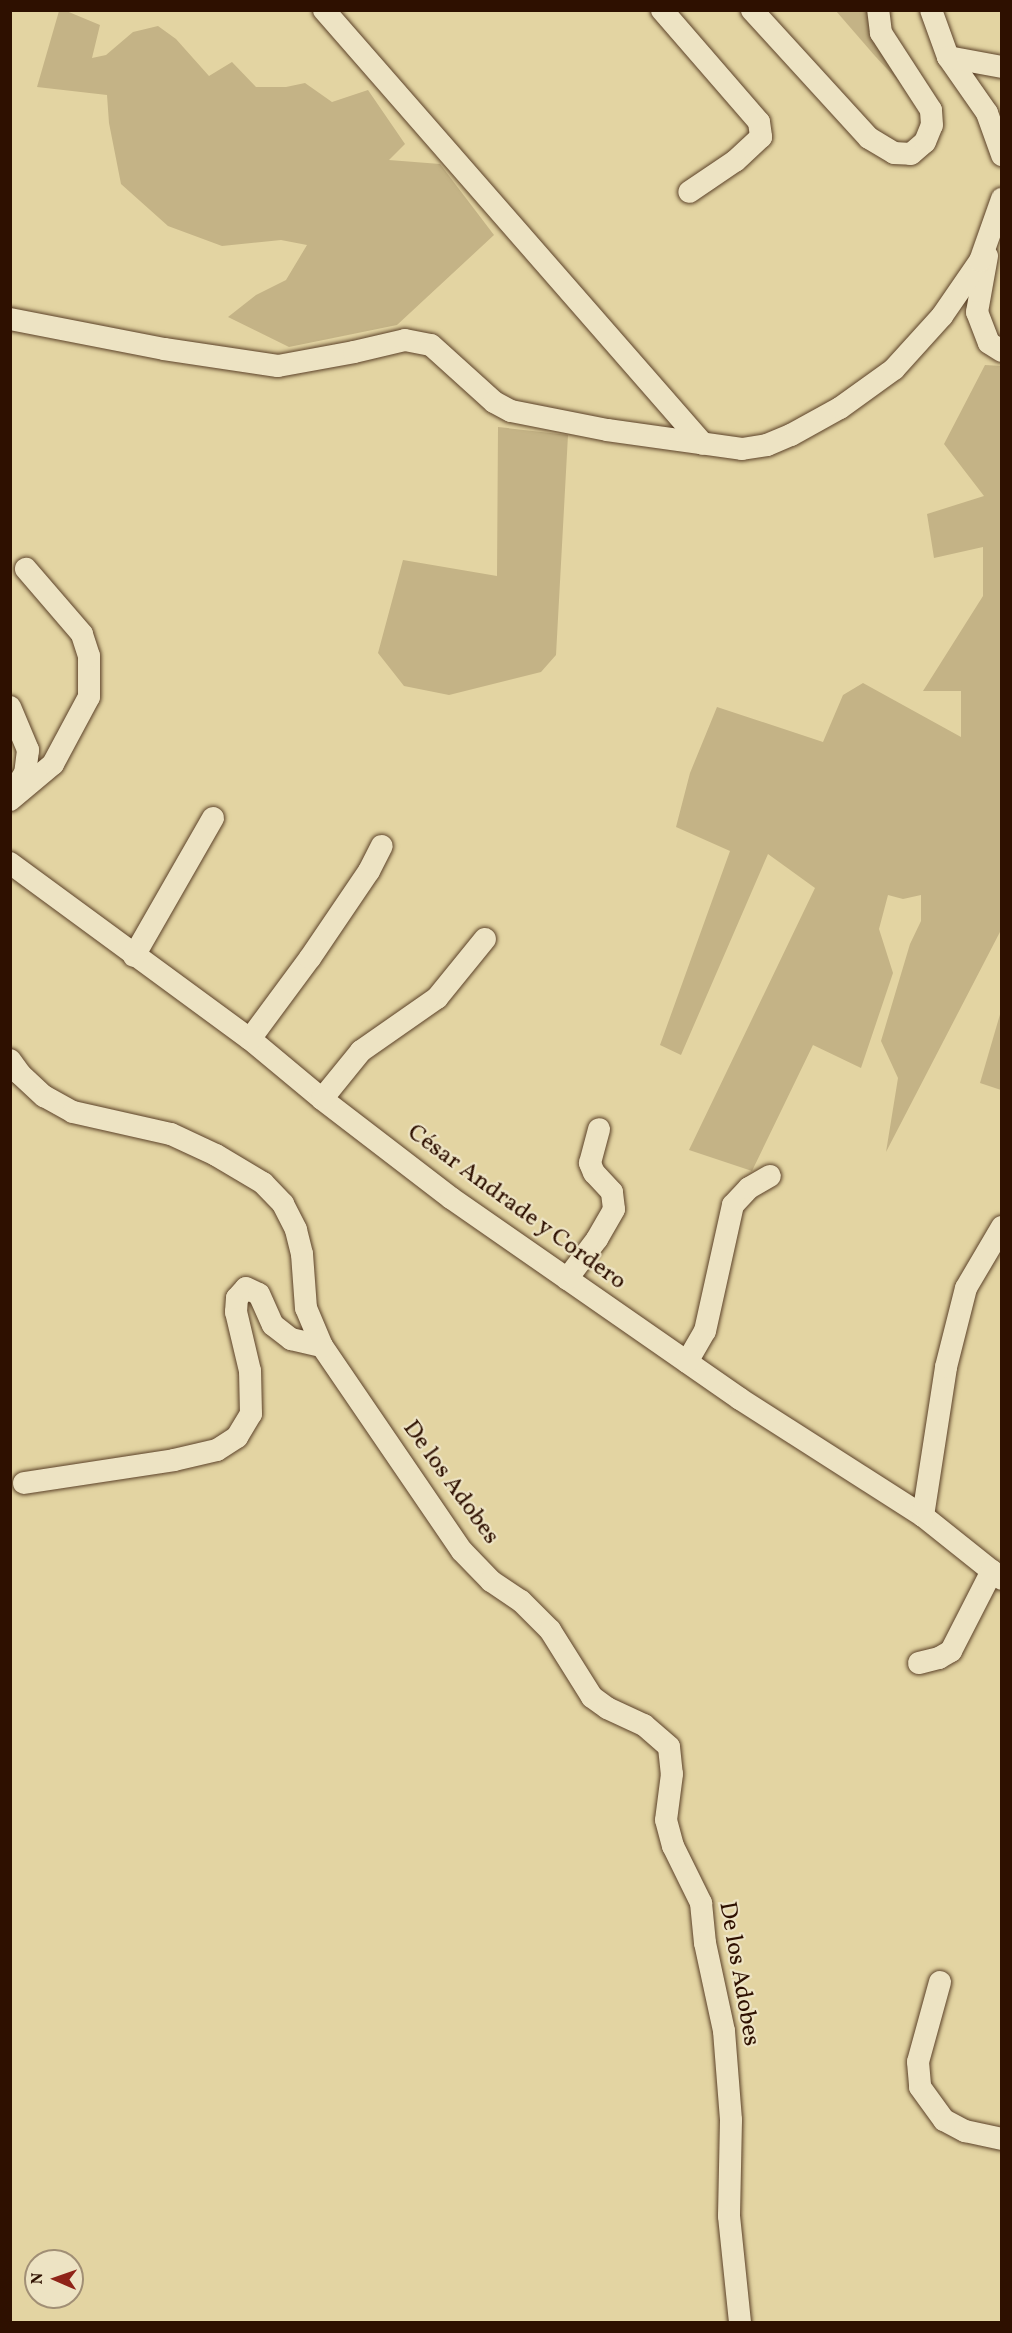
<!DOCTYPE html>
<meta charset="utf-8">
<style>
body{margin:0}
#map{position:relative;width:1012px;height:2333px;overflow:hidden;background:#e3d4a2;font-family:Vollkorn,serif}
div>[style]{position:absolute}
.green>*{inset:0;background:#c4b386}
.roads{filter:drop-shadow(0 0 2px #5b4128) drop-shadow(0 0 2px #5b4128)}
.minor>*{height:22px;margin:-11px;padding:0 11px;transform-origin:11px;border-radius:11px;background:#ede3c3}
span{translate:-50% -50%;white-space:nowrap;text-align:center;line-height:1.15;-webkit-text-stroke:4.5px #ede3c3;paint-order:stroke}
.street-label{font-size:24px;color:#2e1000}
.frame{position:absolute;inset:0;border:12px solid #2e1000;pointer-events:none}
.north{position:absolute;left:24px;top:2249px;width:60px;height:60px;box-sizing:border-box;background:#ede3c3;border:2px solid #a18f75;border-radius:50%;rotate:272deg;font-size:16px;font-weight:700;line-height:24px;text-align:center;color:#2e1000}
.north::after{content:'';display:block;margin:auto;width:21px;height:27px;background:#8f2418;clip-path:polygon(50% 0,100% 100%,50% 72%,0 100%)}
</style>
<div id="map">
<div class="green">
<div style="clip-path:polygon(64px 10px,100px 25px,92px 58px,106px 55px,133px 32px,158px 26px,176px 39px,209px 76px,232px 62px,256px 87px,286px 87px,305px 83px,332px 102px,368px 90px,405px 144px,389px 160px,440px 164px,494px 235px,397px 325px,289px 347px,228px 317px,256px 295px,286px 280px,307px 245px,281px 240px,222px 246px,168px 226px,121px 184px,109px 123px,107px 95px,37px 87px,59px 11px)"></div>
<div style="clip-path:polygon(836px 11px,882px 11px,926px 111px,875px 56px)"></div>
<div style="clip-path:polygon(985px 365px,1002px 366px,1001px 930px,886px 1152px,898px 1078px,881px 1041px,910px 944px,921px 921px,921px 895px,903px 899px,888px 895px,879px 929px,893px 973px,861px 1068px,813px 1045px,752px 1171px,689px 1150px,815px 888px,768px 854px,681px 1055px,660px 1045px,730px 851px,676px 827px,690px 773px,717px 707px,823px 742px,843px 695px,863px 683px,961px 737px,961px 691px,923px 691px,983px 596px,983px 547px,934px 558px,927px 514px,984px 496px,944px 444px)"></div>
<div style="clip-path:polygon(498px 427px,568px 435px,556px 655px,541px 672px,449px 695px,404px 686px,378px 653px,403px 560px,497px 576px)"></div>
<div style="clip-path:polygon(1001px 1011px,1001px 1090px,980px 1083px)"></div>
</div>
<div class="roads">
<div class="minor">
<div style="left:324px;top:10px;width:576px;rotate:48.87deg"></div>
<div style="left:662px;top:10px;width:148px;rotate:49.1deg"></div>
<div style="left:759px;top:122px;width:15px;rotate:82deg"></div>
<div style="left:761px;top:137px;width:35px;rotate:137deg"></div>
<div style="left:735px;top:161px;width:55px;rotate:146deg"></div>
<div style="left:752px;top:10px;width:173px;rotate:47.6deg"></div>
<div style="left:869px;top:138px;width:29px;rotate:31deg"></div>
<div style="left:894px;top:153px;width:17px;rotate:3deg"></div>
<div style="left:911px;top:154px;width:18px;rotate:-41deg"></div>
<div style="left:925px;top:142px;width:18px;rotate:-68deg"></div>
<div style="left:932px;top:125px;width:15px;rotate:-94deg"></div>
<div style="left:931px;top:110px;width:92px;rotate:-123deg"></div>
<div style="left:881px;top:33px;width:23px;rotate:-97deg"></div>
<div style="left:931px;top:10px;width:50px;rotate:70.1deg"></div>
<div style="left:948px;top:57px;width:68px;rotate:55.1deg"></div>
<div style="left:987px;top:113px;width:45px;rotate:70.3deg"></div>
<div style="left:948px;top:57px;width:55px;rotate:10.5deg"></div>
<div style="left:987px;top:256px;width:57px;rotate:100.1deg"></div>
<div style="left:977px;top:312px;width:33px;rotate:69deg"></div>
<div style="left:989px;top:343px;width:15px;rotate:32deg"></div>
<div style="left:10px;top:319px;width:157px;rotate:11deg"></div>
<div style="left:164px;top:349px;width:115px;rotate:8.5deg"></div>
<div style="left:278px;top:366px;width:77px;rotate:-10.4deg"></div>
<div style="left:354px;top:352px;width:52px;rotate:-13.2deg"></div>
<div style="left:405px;top:340px;width:26px;rotate:11deg"></div>
<div style="left:431px;top:345px;width:85px;rotate:42.1deg"></div>
<div style="left:494px;top:402px;width:19px;rotate:28deg"></div>
<div style="left:511px;top:411px;width:98px;rotate:11.2deg"></div>
<div style="left:607px;top:430px;width:136px;rotate:8deg"></div>
<div style="left:742px;top:449px;width:25px;rotate:-9deg"></div>
<div style="left:767px;top:445px;width:26px;rotate:-23deg"></div>
<div style="left:791px;top:435px;width:56px;rotate:-28.9deg"></div>
<div style="left:840px;top:408px;width:67px;rotate:-35.8deg"></div>
<div style="left:894px;top:369px;width:72px;rotate:-47.8deg"></div>
<div style="left:942px;top:316px;width:67px;rotate:-55.4deg"></div>
<div style="left:980px;top:261px;width:66px;rotate:-70.5deg"></div>
<div style="left:10px;top:707px;width:47px;rotate:67.3deg"></div>
<div style="left:28px;top:750px;width:23px;rotate:97deg"></div>
<div style="left:25px;top:773px;width:25px;rotate:122deg"></div>
<div style="left:10px;top:800px;width:56px;rotate:-39.9deg"></div>
<div style="left:53px;top:764px;width:76px;rotate:-61.8deg"></div>
<div style="left:89px;top:697px;width:41px;rotate:-90deg"></div>
<div style="left:89px;top:656px;width:23px;rotate:-108deg"></div>
<div style="left:82px;top:634px;width:86px;rotate:-130.7deg"></div>
<div style="left:10px;top:863px;width:298px;rotate:36.3deg"></div>
<div style="left:250px;top:1039px;width:94px;rotate:39.8deg"></div>
<div style="left:322px;top:1099px;width:163px;rotate:37.5deg"></div>
<div style="left:451px;top:1198px;width:352px;rotate:34.8deg"></div>
<div style="left:740px;top:1399px;width:217px;rotate:32.6deg"></div>
<div style="left:923px;top:1516px;width:101px;rotate:38.6deg"></div>
<div style="left:134px;top:956px;width:159px;rotate:-60.2deg"></div>
<div style="left:250px;top:1039px;width:101px;rotate:-53.5deg"></div>
<div style="left:310px;top:958px;width:105px;rotate:-55.9deg"></div>
<div style="left:369px;top:871px;width:28px;rotate:-63deg"></div>
<div style="left:10px;top:1060px;width:17px;rotate:54deg"></div>
<div style="left:20px;top:1074px;width:33px;rotate:43deg"></div>
<div style="left:44px;top:1096px;width:33px;rotate:29deg"></div>
<div style="left:73px;top:1112px;width:100px;rotate:12.7deg"></div>
<div style="left:171px;top:1134px;width:50px;rotate:25deg"></div>
<div style="left:216px;top:1155px;width:55px;rotate:30.8deg"></div>
<div style="left:263px;top:1183px;width:29px;rotate:46deg"></div>
<div style="left:283px;top:1204px;width:29px;rotate:63deg"></div>
<div style="left:296px;top:1230px;width:25px;rotate:76deg"></div>
<div style="left:302px;top:1254px;width:54px;rotate:85.8deg"></div>
<div style="left:306px;top:1308px;width:41px;rotate:67.2deg"></div>
<div style="left:322px;top:1346px;width:248px;rotate:55.7deg"></div>
<div style="left:462px;top:1551px;width:42px;rotate:46deg"></div>
<div style="left:491px;top:1581px;width:36px;rotate:34deg"></div>
<div style="left:521px;top:1601px;width:41px;rotate:45deg"></div>
<div style="left:550px;top:1630px;width:79px;rotate:57.9deg"></div>
<div style="left:592px;top:1697px;width:19px;rotate:36deg"></div>
<div style="left:607px;top:1708px;width:41px;rotate:24.7deg"></div>
<div style="left:644px;top:1725px;width:33px;rotate:41deg"></div>
<div style="left:669px;top:1747px;width:27px;rotate:84deg"></div>
<div style="left:672px;top:1774px;width:46px;rotate:97.4deg"></div>
<div style="left:666px;top:1820px;width:27px;rotate:75deg"></div>
<div style="left:673px;top:1846px;width:64px;rotate:63.8deg"></div>
<div style="left:701px;top:1903px;width:40px;rotate:84.3deg"></div>
<div style="left:705px;top:1943px;width:90px;rotate:77.8deg"></div>
<div style="left:724px;top:2031px;width:89px;rotate:85.5deg"></div>
<div style="left:731px;top:2120px;width:96px;rotate:91.2deg"></div>
<div style="left:729px;top:2216px;width:107px;rotate:84.1deg"></div>
<div style="left:322px;top:1099px;width:62px;rotate:-50.9deg"></div>
<div style="left:361px;top:1051px;width:93px;rotate:-34.9deg"></div>
<div style="left:437px;top:998px;width:76px;rotate:-50.9deg"></div>
<div style="left:567px;top:1279px;width:50px;rotate:-53.1deg"></div>
<div style="left:597px;top:1239px;width:34px;rotate:-60deg"></div>
<div style="left:614px;top:1209px;width:17px;rotate:-97deg"></div>
<div style="left:612px;top:1192px;width:26px;rotate:-133deg"></div>
<div style="left:594px;top:1173px;width:11px;rotate:-112deg"></div>
<div style="left:590px;top:1163px;width:35px;rotate:-75deg"></div>
<div style="left:687px;top:1362px;width:36px;rotate:-60deg"></div>
<div style="left:705px;top:1331px;width:129px;rotate:-77.5deg"></div>
<div style="left:733px;top:1205px;width:23px;rotate:-47deg"></div>
<div style="left:749px;top:1188px;width:24px;rotate:-30deg"></div>
<div style="left:24px;top:1483px;width:152px;rotate:-8.7deg"></div>
<div style="left:174px;top:1460px;width:44px;rotate:-13.1deg"></div>
<div style="left:217px;top:1450px;width:24px;rotate:-33deg"></div>
<div style="left:237px;top:1437px;width:27px;rotate:-59deg"></div>
<div style="left:251px;top:1414px;width:43px;rotate:-91.3deg"></div>
<div style="left:250px;top:1371px;width:61px;rotate:-103.3deg"></div>
<div style="left:236px;top:1312px;width:14px;rotate:-86deg"></div>
<div style="left:237px;top:1298px;width:13px;rotate:-48deg"></div>
<div style="left:246px;top:1288px;width:14px;rotate:25deg"></div>
<div style="left:259px;top:1294px;width:34px;rotate:66deg"></div>
<div style="left:273px;top:1325px;width:23px;rotate:38deg"></div>
<div style="left:291px;top:1339px;width:32px;rotate:13deg"></div>
<div style="left:923px;top:1516px;width:151px;rotate:-81.2deg"></div>
<div style="left:946px;top:1367px;width:81px;rotate:-75.8deg"></div>
<div style="left:966px;top:1288px;width:71px;rotate:-59.5deg"></div>
<div style="left:919px;top:1663px;width:21px;rotate:-14deg"></div>
<div style="left:939px;top:1658px;width:14px;rotate:-30deg"></div>
<div style="left:951px;top:1651px;width:90px;rotate:-62.9deg"></div>
<div style="left:940px;top:1982px;width:83px;rotate:105.4deg"></div>
<div style="left:918px;top:2062px;width:25px;rotate:85deg"></div>
<div style="left:920px;top:2087px;width:41px;rotate:54deg"></div>
<div style="left:944px;top:2120px;width:24px;rotate:28deg"></div>
<div style="left:965px;top:2131px;width:38px;rotate:12deg"></div>
</div>
</div>
<div class="street-label">
<span style="left:516px;top:1208px;rotate:36deg">César Andrade y Cordero</span>
<span style="left:450px;top:1483px;rotate:54deg">De los Adobes</span>
<span style="left:738px;top:1974px;rotate:80deg">De los Adobes</span>
</div>
<div class="frame"></div>
<div class="north">N</div>
</div>
